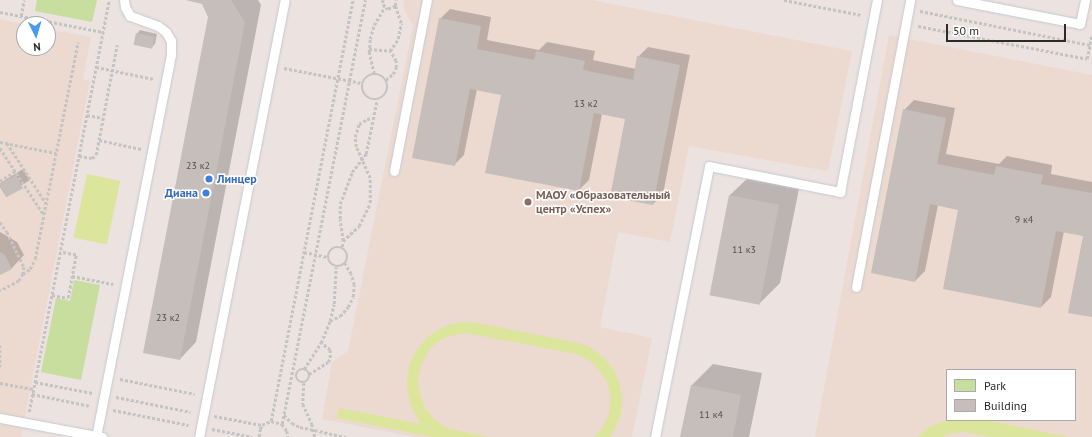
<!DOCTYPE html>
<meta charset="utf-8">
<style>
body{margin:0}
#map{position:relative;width:1092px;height:437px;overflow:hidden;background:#ece2df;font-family:"PT Sans",sans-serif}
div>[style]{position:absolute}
.education>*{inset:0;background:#ecdad0}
.green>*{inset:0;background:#c8de9f}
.pitch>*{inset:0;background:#dce59c;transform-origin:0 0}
.shadow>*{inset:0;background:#0003;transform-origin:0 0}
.building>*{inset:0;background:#c5beba;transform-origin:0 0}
.path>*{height:2.5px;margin-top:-1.25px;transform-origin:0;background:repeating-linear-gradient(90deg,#c4c4c4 0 3px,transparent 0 5px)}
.path>.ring{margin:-1.25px;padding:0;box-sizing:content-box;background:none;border:2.5px solid #c4c4c4;border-radius:50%}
.roads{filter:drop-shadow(0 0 1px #c3c9d1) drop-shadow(0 0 1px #c3c9d1)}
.service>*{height:9px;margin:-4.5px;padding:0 4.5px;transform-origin:4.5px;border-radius:4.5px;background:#fff}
.dots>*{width:11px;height:11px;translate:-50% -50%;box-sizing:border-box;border:2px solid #fff;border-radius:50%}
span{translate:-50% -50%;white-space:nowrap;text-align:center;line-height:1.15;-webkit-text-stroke:3px #fff;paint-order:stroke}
.number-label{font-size:10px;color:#52504f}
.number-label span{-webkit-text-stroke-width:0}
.shop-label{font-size:12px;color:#366cbe;font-weight:700}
.left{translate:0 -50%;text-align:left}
.right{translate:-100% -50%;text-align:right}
.education-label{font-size:12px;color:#785e54;font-weight:700}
.legend{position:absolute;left:946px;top:369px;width:130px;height:52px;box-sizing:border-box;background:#fff;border:1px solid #aaa;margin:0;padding:5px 7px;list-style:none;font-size:12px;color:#2b2b2b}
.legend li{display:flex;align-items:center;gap:8px;height:20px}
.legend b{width:20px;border:1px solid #aaa}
.north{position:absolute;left:16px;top:16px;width:40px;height:40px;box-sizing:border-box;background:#fff;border:1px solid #aaa;border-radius:50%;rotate:175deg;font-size:11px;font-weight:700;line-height:16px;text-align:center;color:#2b2b2b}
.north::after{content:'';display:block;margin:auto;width:14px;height:18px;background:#4b9aec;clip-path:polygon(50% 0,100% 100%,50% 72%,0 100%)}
.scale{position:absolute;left:946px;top:24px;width:120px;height:18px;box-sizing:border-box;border:2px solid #2b2b2b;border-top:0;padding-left:5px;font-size:12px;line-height:14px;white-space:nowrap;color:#2b2b2b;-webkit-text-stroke:3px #fff;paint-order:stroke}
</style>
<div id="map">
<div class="education">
<div style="clip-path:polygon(404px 0,592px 0,852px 51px,828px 171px,689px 146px,670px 242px,618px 232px,600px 327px,652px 338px,632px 437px,415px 437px,322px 419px,332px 362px,348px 351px,413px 26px,403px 7px)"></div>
<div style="clip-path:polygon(0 19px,24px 24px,24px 48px,48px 48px,48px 29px,91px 37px,83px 79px,90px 81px,21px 437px,0 437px)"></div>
<div style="clip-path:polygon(evenodd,889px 35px,1092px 75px,1092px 437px,815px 437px,889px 35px,947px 370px,1075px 370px,1075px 420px,947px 420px,947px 370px)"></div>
</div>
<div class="green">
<div style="clip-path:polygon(37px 0,97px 0,92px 22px,35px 11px)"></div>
<div style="clip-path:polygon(74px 280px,100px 285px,81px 380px,41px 372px,56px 298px,70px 301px)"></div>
</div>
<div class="pitch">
<div style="left:87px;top:174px;width:34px;height:65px;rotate:12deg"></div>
<div style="clip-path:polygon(464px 322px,478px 323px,579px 343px,593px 349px,605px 359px,615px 372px,620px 386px,622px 399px,621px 414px,615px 429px,610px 437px,594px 437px,604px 426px,609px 413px,611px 396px,607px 383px,600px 371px,590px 361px,576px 354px,466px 333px,450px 336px,437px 342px,428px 351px,422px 363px,418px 378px,420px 393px,425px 408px,435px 420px,449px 429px,490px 437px,433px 437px,337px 418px,339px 408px,421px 424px,412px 409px,408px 395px,407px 379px,410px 363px,416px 350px,427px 338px,437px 330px,451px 324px)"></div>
<div style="clip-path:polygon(947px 420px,986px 420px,1068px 437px,990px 437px,964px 432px,948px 434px,943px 437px,917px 437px,929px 427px)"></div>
</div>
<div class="shadow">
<div style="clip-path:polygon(187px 0,258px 0,261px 5px,196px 342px,180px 359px,209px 17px,202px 3px)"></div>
<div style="clip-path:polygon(450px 9px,491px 17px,487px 40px,539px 50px,547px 42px,595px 51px,593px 60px,636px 69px,638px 57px,648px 47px,690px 55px,663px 194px,653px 204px,626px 118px,602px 114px,589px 180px,579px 190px,502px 94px,477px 89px,464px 155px,454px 165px,440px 19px)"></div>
<div style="clip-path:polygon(140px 30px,157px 34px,155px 44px,152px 47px,137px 34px)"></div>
<div style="clip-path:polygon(914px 100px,955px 108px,946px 154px,999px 164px,1007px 156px,1052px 165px,1051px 174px,1092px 182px,1092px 316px,1084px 235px,1064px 231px,1051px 297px,1041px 307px,960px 209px,938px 205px,925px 271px,915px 281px,904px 110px)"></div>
<div style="left:23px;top:169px;width:13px;height:29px;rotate:58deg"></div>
<div style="clip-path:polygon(752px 174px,800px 184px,780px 283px,759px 304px,730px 195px)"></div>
<div style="clip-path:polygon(0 232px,17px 242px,24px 255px,12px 268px,0 274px)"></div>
<div style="clip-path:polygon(713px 364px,762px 373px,749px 437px,681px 437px,692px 385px)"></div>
</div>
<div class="building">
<div style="clip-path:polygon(186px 0,231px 0,245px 22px,180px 360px,143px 353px,208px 17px,202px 4px)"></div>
<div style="clip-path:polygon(439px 18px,481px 26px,477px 49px,534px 60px,536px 51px,585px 61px,583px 70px,633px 80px,637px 56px,680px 65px,653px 205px,610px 197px,625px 119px,594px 113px,579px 191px,485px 173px,501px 95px,470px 89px,455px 166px,412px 158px)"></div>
<div style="left:136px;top:33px;width:19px;height:12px;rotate:12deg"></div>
<div style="clip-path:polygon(903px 109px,946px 118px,937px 164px,994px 175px,996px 166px,1043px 175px,1041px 184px,1092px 193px,1092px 317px,1068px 313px,1083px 236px,1056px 231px,1041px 308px,943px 289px,958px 210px,930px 204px,915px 282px,871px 273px)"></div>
<div style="left:16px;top:175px;width:15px;height:19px;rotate:62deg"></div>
<div style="left:729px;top:195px;width:51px;height:102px;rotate:11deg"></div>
<div style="clip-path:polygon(0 252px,5px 255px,12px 269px,0 275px)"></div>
<div style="clip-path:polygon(691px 385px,741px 395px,733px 437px,680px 437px)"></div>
</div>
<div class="path">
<div style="left:383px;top:0;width:4px;rotate:90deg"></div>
<div style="left:383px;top:4px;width:7px;rotate:45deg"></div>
<div style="left:388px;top:9px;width:8px;rotate:-23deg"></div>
<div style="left:395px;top:6px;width:6px;rotate:-81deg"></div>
<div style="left:784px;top:0;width:79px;rotate:10.9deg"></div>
<div style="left:920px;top:11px;width:173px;rotate:11.3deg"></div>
<div style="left:0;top:12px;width:105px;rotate:11deg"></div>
<div style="left:21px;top:16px;width:16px;rotate:-79deg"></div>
<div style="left:918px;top:26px;width:172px;rotate:11deg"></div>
<div style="left:1087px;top:59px;width:25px;rotate:-79deg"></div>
<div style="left:369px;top:49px;width:21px;rotate:5deg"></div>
<div style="left:390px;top:51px;width:14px;rotate:-56deg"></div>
<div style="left:398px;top:39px;width:16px;rotate:-79deg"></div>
<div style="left:401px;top:23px;width:18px;rotate:-109deg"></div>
<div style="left:96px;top:67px;width:59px;rotate:11.7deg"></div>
<div style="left:284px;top:68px;width:79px;rotate:10.9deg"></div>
<div style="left:374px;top:74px;width:22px;rotate:-103deg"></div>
<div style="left:369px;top:53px;width:14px;rotate:-86deg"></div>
<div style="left:370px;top:39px;width:15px;rotate:-74deg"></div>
<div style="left:374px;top:25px;width:21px;rotate:-59deg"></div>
<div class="ring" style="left:362px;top:74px;width:23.5px;height:23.5px"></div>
<div style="left:386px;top:80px;width:9px;rotate:-41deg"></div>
<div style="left:393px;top:74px;width:7px;rotate:-63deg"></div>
<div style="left:396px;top:68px;width:7px;rotate:-90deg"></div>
<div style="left:396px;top:61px;width:12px;rotate:-121deg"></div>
<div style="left:87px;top:115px;width:16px;rotate:11deg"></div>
<div style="left:99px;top:140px;width:43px;rotate:12.1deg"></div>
<div style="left:0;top:142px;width:57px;rotate:11.1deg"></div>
<div style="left:7px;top:143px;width:72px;rotate:57deg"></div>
<div style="left:0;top:148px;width:80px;rotate:56.7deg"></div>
<div style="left:79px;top:156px;width:13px;rotate:9deg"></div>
<div style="left:92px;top:158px;width:5px;rotate:-37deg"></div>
<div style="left:96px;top:155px;width:112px;rotate:-79.2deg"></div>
<div style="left:0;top:181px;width:18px;rotate:-34deg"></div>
<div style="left:0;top:222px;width:12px;rotate:55deg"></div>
<div style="left:7px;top:232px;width:39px;rotate:64deg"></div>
<div style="left:24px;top:267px;width:7px;rotate:98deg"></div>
<div style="left:23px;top:274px;width:8px;rotate:120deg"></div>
<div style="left:19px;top:281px;width:21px;rotate:152deg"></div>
<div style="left:343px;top:241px;width:22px;rotate:-43deg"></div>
<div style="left:359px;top:226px;width:25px;rotate:-64deg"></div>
<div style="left:370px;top:203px;width:25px;rotate:-90deg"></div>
<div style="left:370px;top:178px;width:34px;rotate:-114deg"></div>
<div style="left:356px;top:147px;width:10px;rotate:-96deg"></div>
<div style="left:355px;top:137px;width:14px;rotate:-73deg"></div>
<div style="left:359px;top:124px;width:9px;rotate:-32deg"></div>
<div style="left:367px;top:119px;width:6px;rotate:-9deg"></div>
<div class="ring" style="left:328px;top:247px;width:17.5px;height:17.5px"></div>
<div style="left:342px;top:247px;width:6px;rotate:-81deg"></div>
<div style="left:343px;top:241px;width:22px;rotate:-98deg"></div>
<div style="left:340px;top:219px;width:15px;rotate:-90deg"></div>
<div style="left:340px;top:204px;width:34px;rotate:-69deg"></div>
<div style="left:352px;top:172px;width:23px;rotate:-52deg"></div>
<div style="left:366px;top:154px;width:55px;rotate:-78.5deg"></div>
<div style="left:304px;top:252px;width:24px;rotate:12deg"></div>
<div style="left:23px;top:274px;width:9px;rotate:-36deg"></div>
<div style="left:30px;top:269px;width:11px;rotate:-63deg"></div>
<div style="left:35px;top:259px;width:221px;rotate:-78.8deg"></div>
<div style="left:72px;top:276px;width:42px;rotate:11deg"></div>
<div style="left:52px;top:295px;width:16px;rotate:11deg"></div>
<div style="left:68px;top:298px;width:44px;rotate:-79.5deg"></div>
<div style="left:76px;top:255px;width:16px;rotate:-169deg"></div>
<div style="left:330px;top:321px;width:11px;rotate:-27deg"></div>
<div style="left:340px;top:316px;width:12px;rotate:-48deg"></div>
<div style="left:348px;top:307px;width:11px;rotate:-63deg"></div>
<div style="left:353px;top:297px;width:12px;rotate:-85deg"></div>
<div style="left:354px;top:285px;width:11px;rotate:-105deg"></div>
<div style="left:351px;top:274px;width:12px;rotate:-121deg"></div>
<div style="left:0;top:345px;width:22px;rotate:90deg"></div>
<div style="left:304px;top:369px;width:31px;rotate:-57deg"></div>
<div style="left:321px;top:343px;width:24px;rotate:-68deg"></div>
<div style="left:330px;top:321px;width:17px;rotate:-77deg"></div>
<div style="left:334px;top:304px;width:37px;rotate:-87deg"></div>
<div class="ring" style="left:296px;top:369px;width:11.5px;height:11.5px"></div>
<div style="left:309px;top:374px;width:22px;rotate:-32deg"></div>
<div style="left:328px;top:362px;width:4px;rotate:-63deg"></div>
<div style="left:330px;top:358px;width:8px;rotate:-90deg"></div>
<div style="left:330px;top:350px;width:11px;rotate:-142deg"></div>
<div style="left:120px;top:379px;width:76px;rotate:11.3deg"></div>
<div style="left:35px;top:382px;width:59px;rotate:10.7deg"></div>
<div style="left:0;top:383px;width:34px;rotate:10deg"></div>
<div style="left:304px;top:383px;width:21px;rotate:93deg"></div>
<div style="left:303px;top:404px;width:22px;rotate:66deg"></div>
<div style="left:312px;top:424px;width:13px;rotate:77deg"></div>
<div style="left:32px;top:394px;width:60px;rotate:11.5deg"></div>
<div style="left:116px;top:397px;width:76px;rotate:11.3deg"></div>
<div style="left:113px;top:410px;width:77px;rotate:11.2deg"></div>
<div style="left:29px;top:412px;width:420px;rotate:-79deg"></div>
<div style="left:284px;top:415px;width:11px;rotate:45deg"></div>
<div style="left:292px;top:423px;width:9px;rotate:27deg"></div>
<div style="left:300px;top:427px;width:47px;rotate:12.3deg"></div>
<div style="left:214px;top:416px;width:49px;rotate:10.6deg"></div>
<div style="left:271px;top:421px;width:429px;rotate:-79deg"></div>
<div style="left:282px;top:424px;width:432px;rotate:-78.9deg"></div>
<div style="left:212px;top:429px;width:41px;rotate:11.3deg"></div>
<div style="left:259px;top:437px;width:8px;rotate:-83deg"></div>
<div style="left:260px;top:429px;width:4px;rotate:-63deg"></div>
<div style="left:262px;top:425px;width:10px;rotate:-24deg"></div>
<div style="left:271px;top:421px;width:11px;rotate:15deg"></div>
<div style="left:282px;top:424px;width:9px;rotate:54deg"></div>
<div style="left:287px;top:431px;width:6px;rotate:81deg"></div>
</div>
<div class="roads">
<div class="service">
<div style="left:957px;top:0;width:125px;rotate:11deg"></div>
<div style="left:1080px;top:24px;width:25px;rotate:-78deg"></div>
<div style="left:394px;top:171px;width:174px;rotate:-79.1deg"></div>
<div style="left:856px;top:287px;width:292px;rotate:-79.3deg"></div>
<div style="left:0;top:418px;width:104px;rotate:10.6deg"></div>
<div style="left:96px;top:437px;width:391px;rotate:-78.9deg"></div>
<div style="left:171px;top:53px;width:12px;rotate:-90deg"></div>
<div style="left:171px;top:41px;width:10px;rotate:-119deg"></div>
<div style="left:166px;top:32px;width:10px;rotate:-143deg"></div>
<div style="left:158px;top:26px;width:30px;rotate:-160deg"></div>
<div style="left:130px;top:16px;width:10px;rotate:-119deg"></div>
<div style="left:125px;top:7px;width:7px;rotate:-98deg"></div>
<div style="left:199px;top:437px;width:445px;rotate:-78.9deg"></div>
<div style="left:655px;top:437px;width:276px;rotate:-78.7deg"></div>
<div style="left:709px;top:166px;width:134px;rotate:11.2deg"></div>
<div style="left:840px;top:192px;width:196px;rotate:-79.1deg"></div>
</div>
</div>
<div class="dots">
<div style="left:209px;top:179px;background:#3f7fe0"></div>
<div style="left:206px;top:193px;background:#3f7fe0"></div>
<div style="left:528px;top:202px;background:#8d6e63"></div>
</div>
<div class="number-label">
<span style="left:586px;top:104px">13 к2</span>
<span style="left:198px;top:166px">23 к2</span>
<span style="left:1024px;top:220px">9 к4</span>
<span style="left:744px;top:250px">11 к3</span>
<span style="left:168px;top:318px">23 к2</span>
<span style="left:711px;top:415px">11 к4</span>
</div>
<div class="shop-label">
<span class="left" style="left:217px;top:179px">Линцер</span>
<span class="right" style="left:198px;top:193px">Диана</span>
</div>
<div class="education-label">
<span class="left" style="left:536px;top:202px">МАОУ «Образовательный<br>центр «Успех»</span>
</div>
<ul class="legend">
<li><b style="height:11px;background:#c8de9f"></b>Park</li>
<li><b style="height:11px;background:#c5beba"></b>Building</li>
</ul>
<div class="north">N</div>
<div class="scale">50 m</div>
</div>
